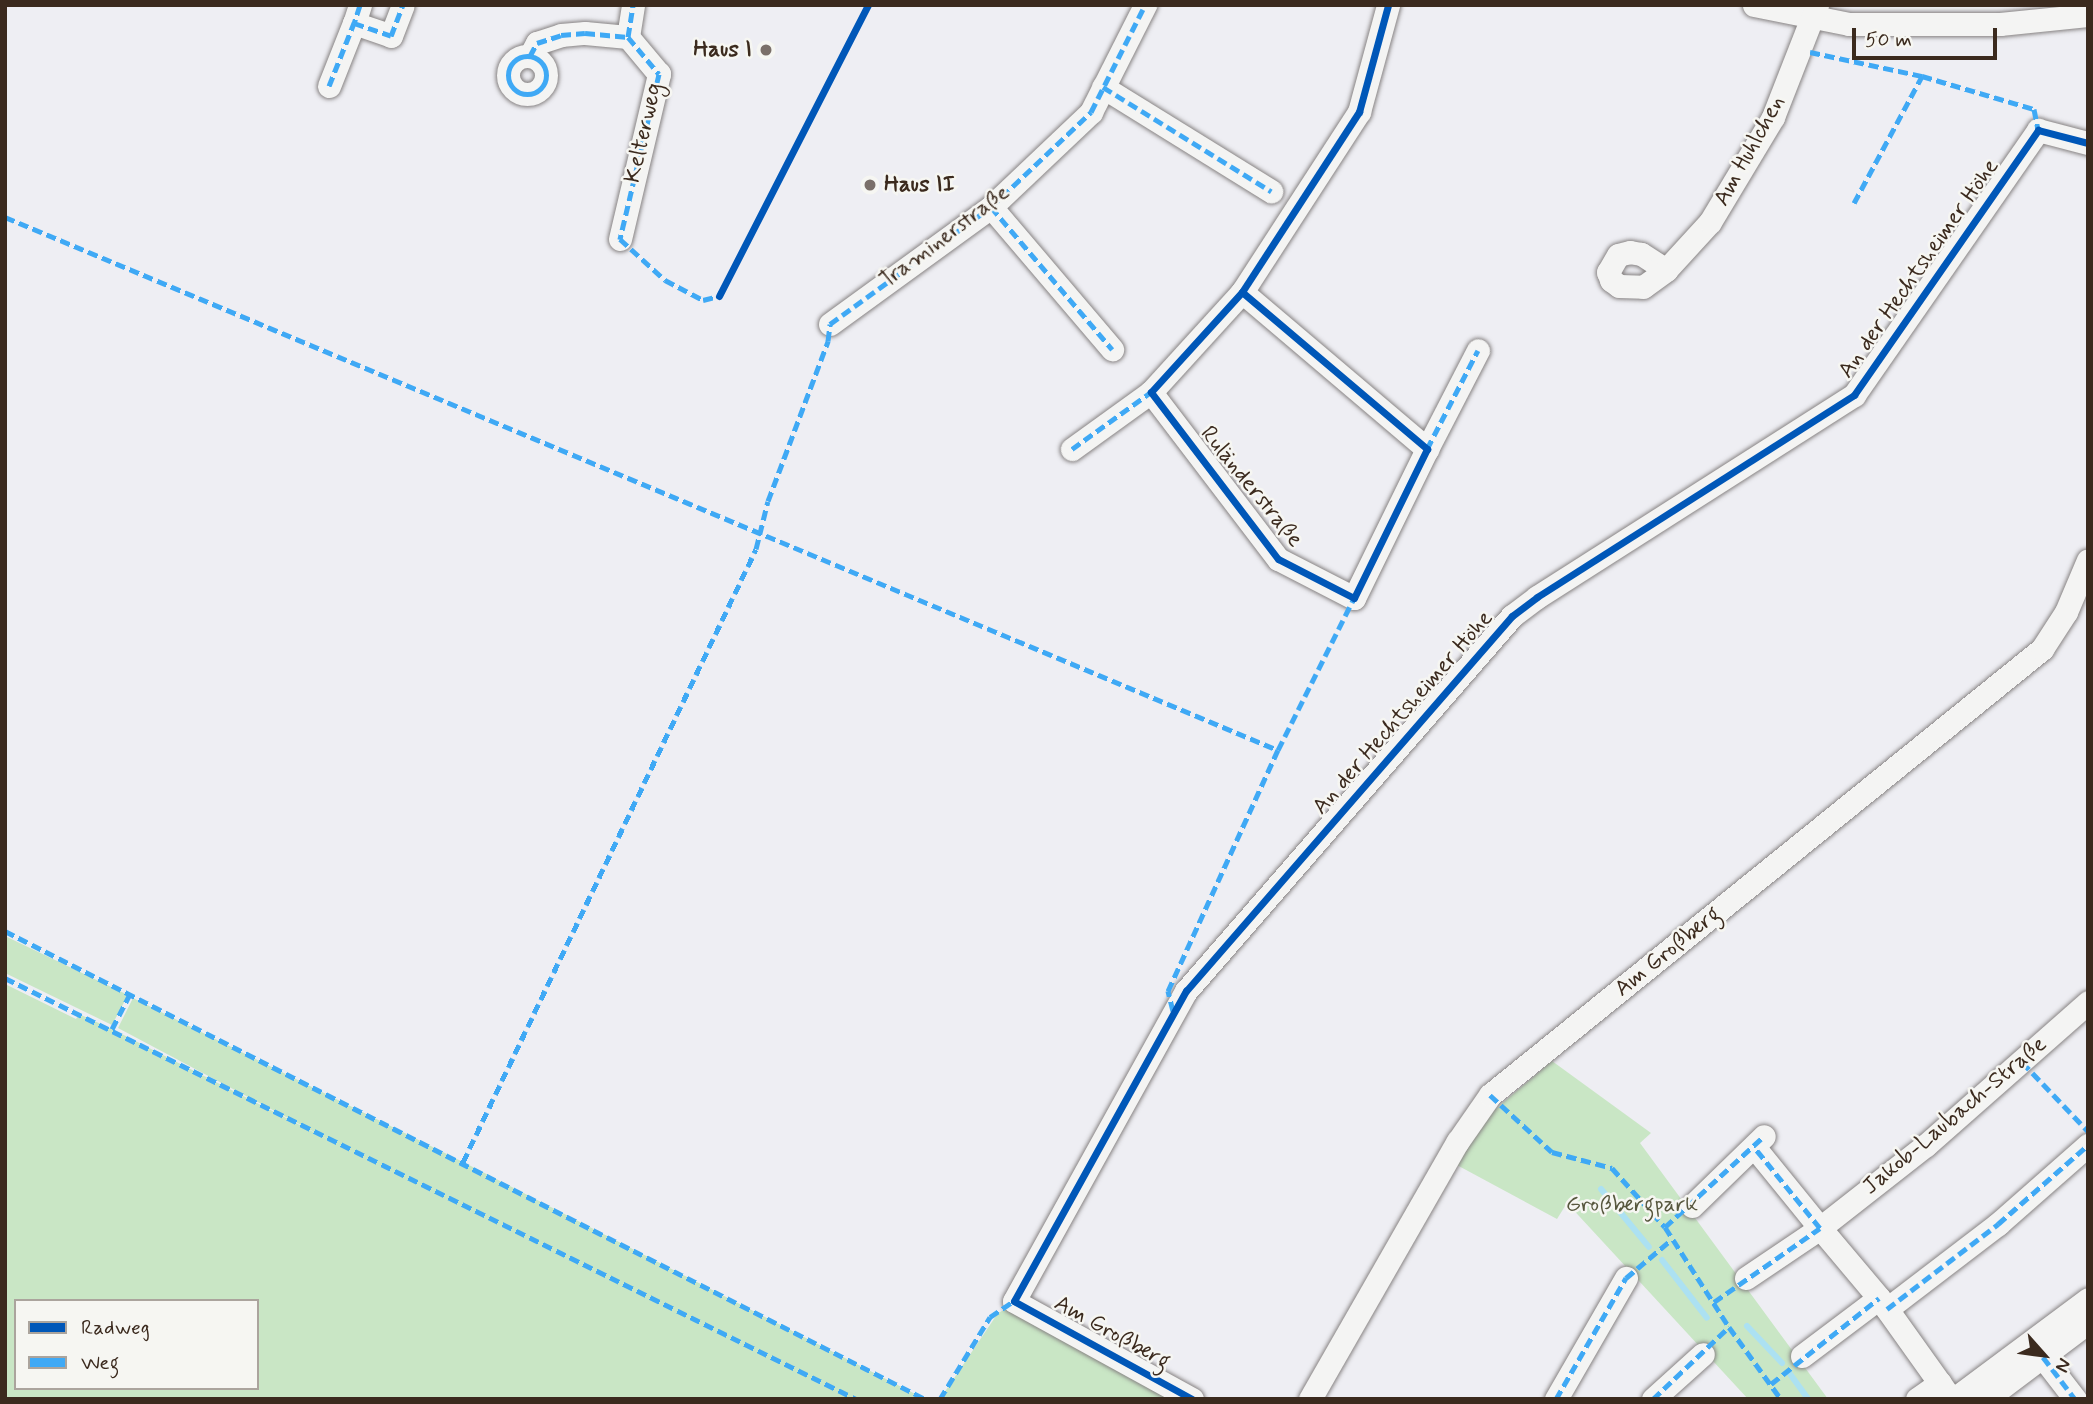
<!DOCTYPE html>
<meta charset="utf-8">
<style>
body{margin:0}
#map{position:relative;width:2093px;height:1404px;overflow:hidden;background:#eeeef3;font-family:Mynerve,sans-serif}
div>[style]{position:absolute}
.green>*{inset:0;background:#c9e6c5}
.stream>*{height:6px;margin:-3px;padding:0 3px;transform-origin:3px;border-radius:3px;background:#ace1f2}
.roads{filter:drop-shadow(0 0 2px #878383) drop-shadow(0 0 2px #878383)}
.minor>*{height:23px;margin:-11.5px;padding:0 11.5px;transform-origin:11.5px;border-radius:11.5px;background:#f4f4f3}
.minor>.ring{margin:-11.5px;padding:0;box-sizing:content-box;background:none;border:23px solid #f4f4f3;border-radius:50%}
.quiet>*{height:5px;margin-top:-2.5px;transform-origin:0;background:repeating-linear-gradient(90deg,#3fa9f5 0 10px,transparent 0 15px)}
.quiet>.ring{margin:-2.5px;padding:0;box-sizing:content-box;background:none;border:5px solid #3fa9f5;border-radius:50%}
.cycleway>*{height:7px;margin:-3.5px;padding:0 3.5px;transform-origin:3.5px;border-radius:3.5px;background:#0057b8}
.dots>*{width:19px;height:19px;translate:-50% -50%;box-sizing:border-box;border:4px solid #f6f6f2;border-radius:50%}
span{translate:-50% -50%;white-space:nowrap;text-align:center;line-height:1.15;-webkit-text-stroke:5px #f6f6f2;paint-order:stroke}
.poi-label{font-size:23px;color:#3b2a1e;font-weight:700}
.right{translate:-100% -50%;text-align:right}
.left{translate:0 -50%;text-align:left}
.street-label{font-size:23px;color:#3b2a1e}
.park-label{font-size:23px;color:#57573e}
.frame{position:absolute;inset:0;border:7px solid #3b2a1e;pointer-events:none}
.legend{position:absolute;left:14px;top:1299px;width:245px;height:91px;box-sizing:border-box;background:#f6f6f2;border:2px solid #aba49d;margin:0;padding:9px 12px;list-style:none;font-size:21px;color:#3b2a1e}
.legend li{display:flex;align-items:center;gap:14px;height:35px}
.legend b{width:35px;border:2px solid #aba49d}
.north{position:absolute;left:2009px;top:1320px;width:70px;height:70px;-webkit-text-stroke:5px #f6f6f2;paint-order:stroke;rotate:118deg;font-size:19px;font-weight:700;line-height:28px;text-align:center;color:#3b2a1e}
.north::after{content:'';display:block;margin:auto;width:24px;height:32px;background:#3b2a1e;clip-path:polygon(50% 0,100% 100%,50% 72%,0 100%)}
.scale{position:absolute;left:1852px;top:28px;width:145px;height:32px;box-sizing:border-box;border:4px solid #3b2a1e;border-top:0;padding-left:9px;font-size:21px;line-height:24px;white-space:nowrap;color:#3b2a1e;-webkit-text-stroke:5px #f6f6f2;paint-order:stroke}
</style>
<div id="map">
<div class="green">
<div style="clip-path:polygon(5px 936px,128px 995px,112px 1025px,5px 973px)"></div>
<div style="clip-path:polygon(evenodd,5px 984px,76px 1019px,79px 1014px,112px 1029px,335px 1143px,118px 1028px,133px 998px,463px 1162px,925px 1399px,5px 1399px,5px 984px,16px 1301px,257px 1301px,257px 1388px,16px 1388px,16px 1301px)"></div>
<div style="clip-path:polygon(1552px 1061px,1651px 1133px,1640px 1143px,1828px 1399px,1748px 1399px,1567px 1203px,1557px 1219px,1455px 1164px,1485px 1118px)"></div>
<div style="clip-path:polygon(1004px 1310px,1013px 1310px,1180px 1399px,940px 1399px,998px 1313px)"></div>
</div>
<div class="stream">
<div style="left:1601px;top:1189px;width:75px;rotate:50.4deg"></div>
<div style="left:1662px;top:1260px;width:73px;rotate:52.2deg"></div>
<div style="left:1747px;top:1326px;width:51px;rotate:46.6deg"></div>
<div style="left:1790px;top:1374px;width:31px;rotate:54deg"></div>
</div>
<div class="roads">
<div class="minor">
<div style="left:360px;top:5px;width:19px;rotate:108deg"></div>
<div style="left:354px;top:23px;width:39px;rotate:19deg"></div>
<div style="left:391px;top:36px;width:33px;rotate:-69deg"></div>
<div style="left:1754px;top:5px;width:97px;rotate:11.3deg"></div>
<div style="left:1849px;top:24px;width:151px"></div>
<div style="left:2000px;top:24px;width:88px;rotate:-5.8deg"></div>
<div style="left:530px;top:56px;width:15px;rotate:-62deg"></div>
<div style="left:537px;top:43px;width:25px;rotate:-18deg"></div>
<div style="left:561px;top:35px;width:24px;rotate:-5deg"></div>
<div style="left:585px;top:33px;width:43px;rotate:5.3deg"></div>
<div style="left:628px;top:37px;width:32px;rotate:-81deg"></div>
<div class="ring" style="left:508px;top:56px;width:15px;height:15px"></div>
<div style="left:329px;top:86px;width:68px;rotate:-68.4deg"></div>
<div style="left:1103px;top:87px;width:198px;rotate:31.8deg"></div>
<div style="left:991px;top:207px;width:187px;rotate:49.6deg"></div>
<div style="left:620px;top:239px;width:170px;rotate:-76.7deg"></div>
<div style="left:659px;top:74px;width:48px;rotate:-130deg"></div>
<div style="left:1666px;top:270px;width:30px;rotate:-147deg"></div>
<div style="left:1641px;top:254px;width:11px;rotate:-170deg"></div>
<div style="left:1630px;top:252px;width:12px;rotate:166deg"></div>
<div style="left:1618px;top:255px;width:20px;rotate:120deg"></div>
<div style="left:1608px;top:272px;width:9px;rotate:69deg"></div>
<div style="left:1611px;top:280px;width:10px;rotate:37deg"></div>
<div style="left:1619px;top:286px;width:24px;rotate:2deg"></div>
<div style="left:1643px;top:287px;width:29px;rotate:-36deg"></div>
<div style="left:1666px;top:270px;width:65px;rotate:-47.5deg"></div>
<div style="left:1710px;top:222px;width:122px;rotate:-59deg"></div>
<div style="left:1773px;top:117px;width:120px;rotate:-68.6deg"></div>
<div style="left:1242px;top:292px;width:243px;rotate:40.3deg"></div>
<div style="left:1427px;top:449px;width:166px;rotate:116.1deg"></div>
<div style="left:1354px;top:598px;width:85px;rotate:-152.8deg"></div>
<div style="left:1278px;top:559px;width:210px;rotate:-127.3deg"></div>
<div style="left:1151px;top:392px;width:135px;rotate:-47.7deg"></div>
<div style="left:1242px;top:292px;width:215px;rotate:-57deg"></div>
<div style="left:1359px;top:112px;width:111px;rotate:-74.8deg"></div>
<div style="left:830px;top:324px;width:199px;rotate:-36deg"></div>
<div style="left:991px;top:207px;width:138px;rotate:-43.5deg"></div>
<div style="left:1091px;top:112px;width:120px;rotate:-63.2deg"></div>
<div style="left:1072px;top:449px;width:97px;rotate:-35.8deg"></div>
<div style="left:1427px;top:449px;width:111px;rotate:-62.7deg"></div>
<div style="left:1692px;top:1206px;width:100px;rotate:-44.2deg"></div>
<div style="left:1746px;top:1278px;width:89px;rotate:-34deg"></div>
<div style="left:1820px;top:1228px;width:103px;rotate:-129.1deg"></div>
<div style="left:1887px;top:1309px;width:140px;rotate:-37.4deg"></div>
<div style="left:1998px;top:1224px;width:120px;rotate:-41.3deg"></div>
<div style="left:2034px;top:1346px;width:67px;rotate:52.3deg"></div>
<div style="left:1802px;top:1356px;width:96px;rotate:-37deg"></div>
<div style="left:1192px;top:1399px;width:203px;rotate:-151.2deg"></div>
<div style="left:1014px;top:1301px;width:355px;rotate:-61deg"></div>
<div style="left:1186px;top:991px;width:497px;rotate:-49deg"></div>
<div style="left:1512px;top:616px;width:31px;rotate:-37deg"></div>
<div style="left:1537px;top:597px;width:376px;rotate:-32.5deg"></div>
<div style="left:1854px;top:395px;width:323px;rotate:-55.2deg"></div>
<div style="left:2038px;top:130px;width:52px;rotate:14.6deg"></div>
<div style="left:1310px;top:1399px;width:297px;rotate:-60.2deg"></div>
<div style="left:1458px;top:1141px;width:56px;rotate:-55.2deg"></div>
<div style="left:1490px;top:1095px;width:710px;rotate:-38.94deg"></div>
<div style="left:2042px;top:649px;width:44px;rotate:-57deg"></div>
<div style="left:2066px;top:612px;width:56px;rotate:-67.1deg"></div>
<div style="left:1556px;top:1399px;width:140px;rotate:-60deg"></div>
<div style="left:1653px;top:1399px;width:67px;rotate:-42deg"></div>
<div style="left:1917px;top:1399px;width:28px;rotate:-35deg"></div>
<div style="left:1951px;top:1399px;width:124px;rotate:-125.5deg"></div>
<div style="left:1879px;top:1298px;width:92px;rotate:-130.1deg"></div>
<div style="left:1820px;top:1228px;width:135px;rotate:-38.1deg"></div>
<div style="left:1926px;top:1145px;width:216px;rotate:-41.4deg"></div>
<div style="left:1954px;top:1399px;width:167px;rotate:-36.7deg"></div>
<div style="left:1986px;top:1399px;width:128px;rotate:-37deg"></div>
</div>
</div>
<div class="quiet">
<div style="left:360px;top:5px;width:19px;rotate:108deg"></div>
<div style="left:354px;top:23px;width:39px;rotate:19deg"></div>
<div style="left:391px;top:36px;width:33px;rotate:-69deg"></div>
<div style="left:628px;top:37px;width:48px;rotate:50deg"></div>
<div style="left:659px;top:74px;width:170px;rotate:103.3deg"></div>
<div style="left:620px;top:239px;width:61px;rotate:42.3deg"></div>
<div style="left:665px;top:280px;width:43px;rotate:27.8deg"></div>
<div style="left:703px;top:300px;width:16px;rotate:-14deg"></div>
<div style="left:719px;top:296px;width:5px;rotate:-68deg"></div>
<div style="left:1810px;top:52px;width:115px;rotate:12.1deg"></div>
<div style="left:1922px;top:76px;width:117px;rotate:16.4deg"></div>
<div style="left:2034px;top:109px;width:21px;rotate:79deg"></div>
<div style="left:530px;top:56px;width:15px;rotate:-62deg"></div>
<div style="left:537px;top:43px;width:25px;rotate:-18deg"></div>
<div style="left:561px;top:35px;width:24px;rotate:-5deg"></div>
<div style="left:585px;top:33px;width:43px;rotate:5.3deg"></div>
<div style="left:628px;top:37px;width:32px;rotate:-81deg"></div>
<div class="ring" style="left:508px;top:56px;width:33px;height:33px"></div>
<div style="left:329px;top:86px;width:68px;rotate:-68.4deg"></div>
<div style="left:1103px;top:87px;width:198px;rotate:31.8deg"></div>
<div style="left:1854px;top:203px;width:144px;rotate:-61.8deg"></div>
<div style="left:991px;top:207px;width:187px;rotate:49.6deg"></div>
<div style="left:5px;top:217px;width:1380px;rotate:22.72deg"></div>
<div style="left:1072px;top:449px;width:97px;rotate:-35.8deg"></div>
<div style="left:1427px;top:449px;width:111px;rotate:-62.7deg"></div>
<div style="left:5px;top:931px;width:1032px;rotate:26.96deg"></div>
<div style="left:5px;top:978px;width:949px;rotate:26.32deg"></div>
<div style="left:1173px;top:1011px;width:21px;rotate:-104deg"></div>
<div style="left:1168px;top:991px;width:265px;rotate:-65.5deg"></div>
<div style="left:1278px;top:750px;width:170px;rotate:-63.4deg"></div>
<div style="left:112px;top:1029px;width:42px;rotate:-62.8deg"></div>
<div style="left:2022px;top:1062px;width:95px;rotate:46.3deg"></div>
<div style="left:1490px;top:1095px;width:84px;rotate:42.6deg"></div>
<div style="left:1552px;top:1152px;width:62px;rotate:14.9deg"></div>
<div style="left:1612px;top:1168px;width:79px;rotate:48.1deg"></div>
<div style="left:1665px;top:1227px;width:119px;rotate:57.4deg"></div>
<div style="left:1729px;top:1327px;width:89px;rotate:54.2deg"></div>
<div style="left:463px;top:1162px;width:679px;rotate:-64.45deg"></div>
<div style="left:756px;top:549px;width:49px;rotate:-76deg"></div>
<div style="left:768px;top:501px;width:171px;rotate:-69.4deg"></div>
<div style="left:828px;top:341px;width:17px;rotate:-83deg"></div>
<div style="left:830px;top:324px;width:199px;rotate:-36deg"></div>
<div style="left:991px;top:207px;width:138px;rotate:-43.5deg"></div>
<div style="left:1091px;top:112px;width:120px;rotate:-63.2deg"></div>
<div style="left:1665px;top:1227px;width:134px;rotate:-42.6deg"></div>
<div style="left:1714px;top:1302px;width:129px;rotate:-34.9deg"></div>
<div style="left:1820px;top:1228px;width:103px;rotate:-129.1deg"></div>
<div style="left:1887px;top:1309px;width:140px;rotate:-37.4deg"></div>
<div style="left:1998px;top:1224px;width:120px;rotate:-41.3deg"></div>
<div style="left:2043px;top:1357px;width:53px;rotate:52.7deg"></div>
<div style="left:1771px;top:1384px;width:138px;rotate:-38.5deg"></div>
<div style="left:940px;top:1399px;width:96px;rotate:-58.6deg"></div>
<div style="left:990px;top:1317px;width:29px;rotate:-34deg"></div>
<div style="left:1556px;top:1399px;width:140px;rotate:-60deg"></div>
<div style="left:1626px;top:1278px;width:59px;rotate:-40.2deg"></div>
<div style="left:1653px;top:1399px;width:105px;rotate:-43.5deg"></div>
</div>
<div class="cycleway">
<div style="left:1242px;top:292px;width:243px;rotate:40.3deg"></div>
<div style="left:1427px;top:449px;width:166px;rotate:116.1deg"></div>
<div style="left:1354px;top:598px;width:85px;rotate:-152.8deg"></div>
<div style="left:1278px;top:559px;width:210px;rotate:-127.3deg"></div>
<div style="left:1151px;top:392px;width:135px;rotate:-47.7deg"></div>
<div style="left:1242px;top:292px;width:215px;rotate:-57deg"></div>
<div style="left:1359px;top:112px;width:111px;rotate:-74.8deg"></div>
<div style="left:719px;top:296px;width:327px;rotate:-62.9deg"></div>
<div style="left:1192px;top:1399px;width:203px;rotate:-151.2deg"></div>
<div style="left:1014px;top:1301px;width:355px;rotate:-61deg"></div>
<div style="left:1186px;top:991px;width:497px;rotate:-49deg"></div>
<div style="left:1512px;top:616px;width:31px;rotate:-37deg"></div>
<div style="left:1537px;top:597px;width:376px;rotate:-32.5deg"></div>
<div style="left:1854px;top:395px;width:323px;rotate:-55.2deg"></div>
<div style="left:2038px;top:130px;width:52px;rotate:14.6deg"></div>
</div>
<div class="dots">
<div style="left:766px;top:50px;background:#7a6f69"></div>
<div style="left:870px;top:185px;background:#7a6f69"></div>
</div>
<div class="poi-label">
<span class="right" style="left:752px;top:50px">Haus I</span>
<span class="left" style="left:884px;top:185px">Haus II</span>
</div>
<div class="street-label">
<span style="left:644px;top:133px;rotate:-77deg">Kelterweg</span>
<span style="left:1750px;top:151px;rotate:-61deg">Am Huhlchen</span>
<span style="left:945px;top:237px;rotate:-37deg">Traminerstraße</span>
<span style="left:1919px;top:269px;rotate:-55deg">An der Hechtsheimer Höhe</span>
<span style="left:1251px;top:487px;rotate:51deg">Ruländerstraße</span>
<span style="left:1403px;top:713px;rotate:-49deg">An der Hechtsheimer Höhe</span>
<span style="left:1668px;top:952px;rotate:-39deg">Am Großberg</span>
<span style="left:1955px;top:1116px;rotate:-40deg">Jakob-Laubach-Straße</span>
<span style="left:1112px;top:1333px;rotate:29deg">Am Großberg</span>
</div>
<div class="park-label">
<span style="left:1632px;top:1205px">Großbergpark</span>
</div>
<div class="frame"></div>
<ul class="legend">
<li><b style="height:9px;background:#0057b8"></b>Radweg</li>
<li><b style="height:9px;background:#3fa9f5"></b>Weg</li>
</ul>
<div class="north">N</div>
<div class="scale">50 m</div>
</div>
